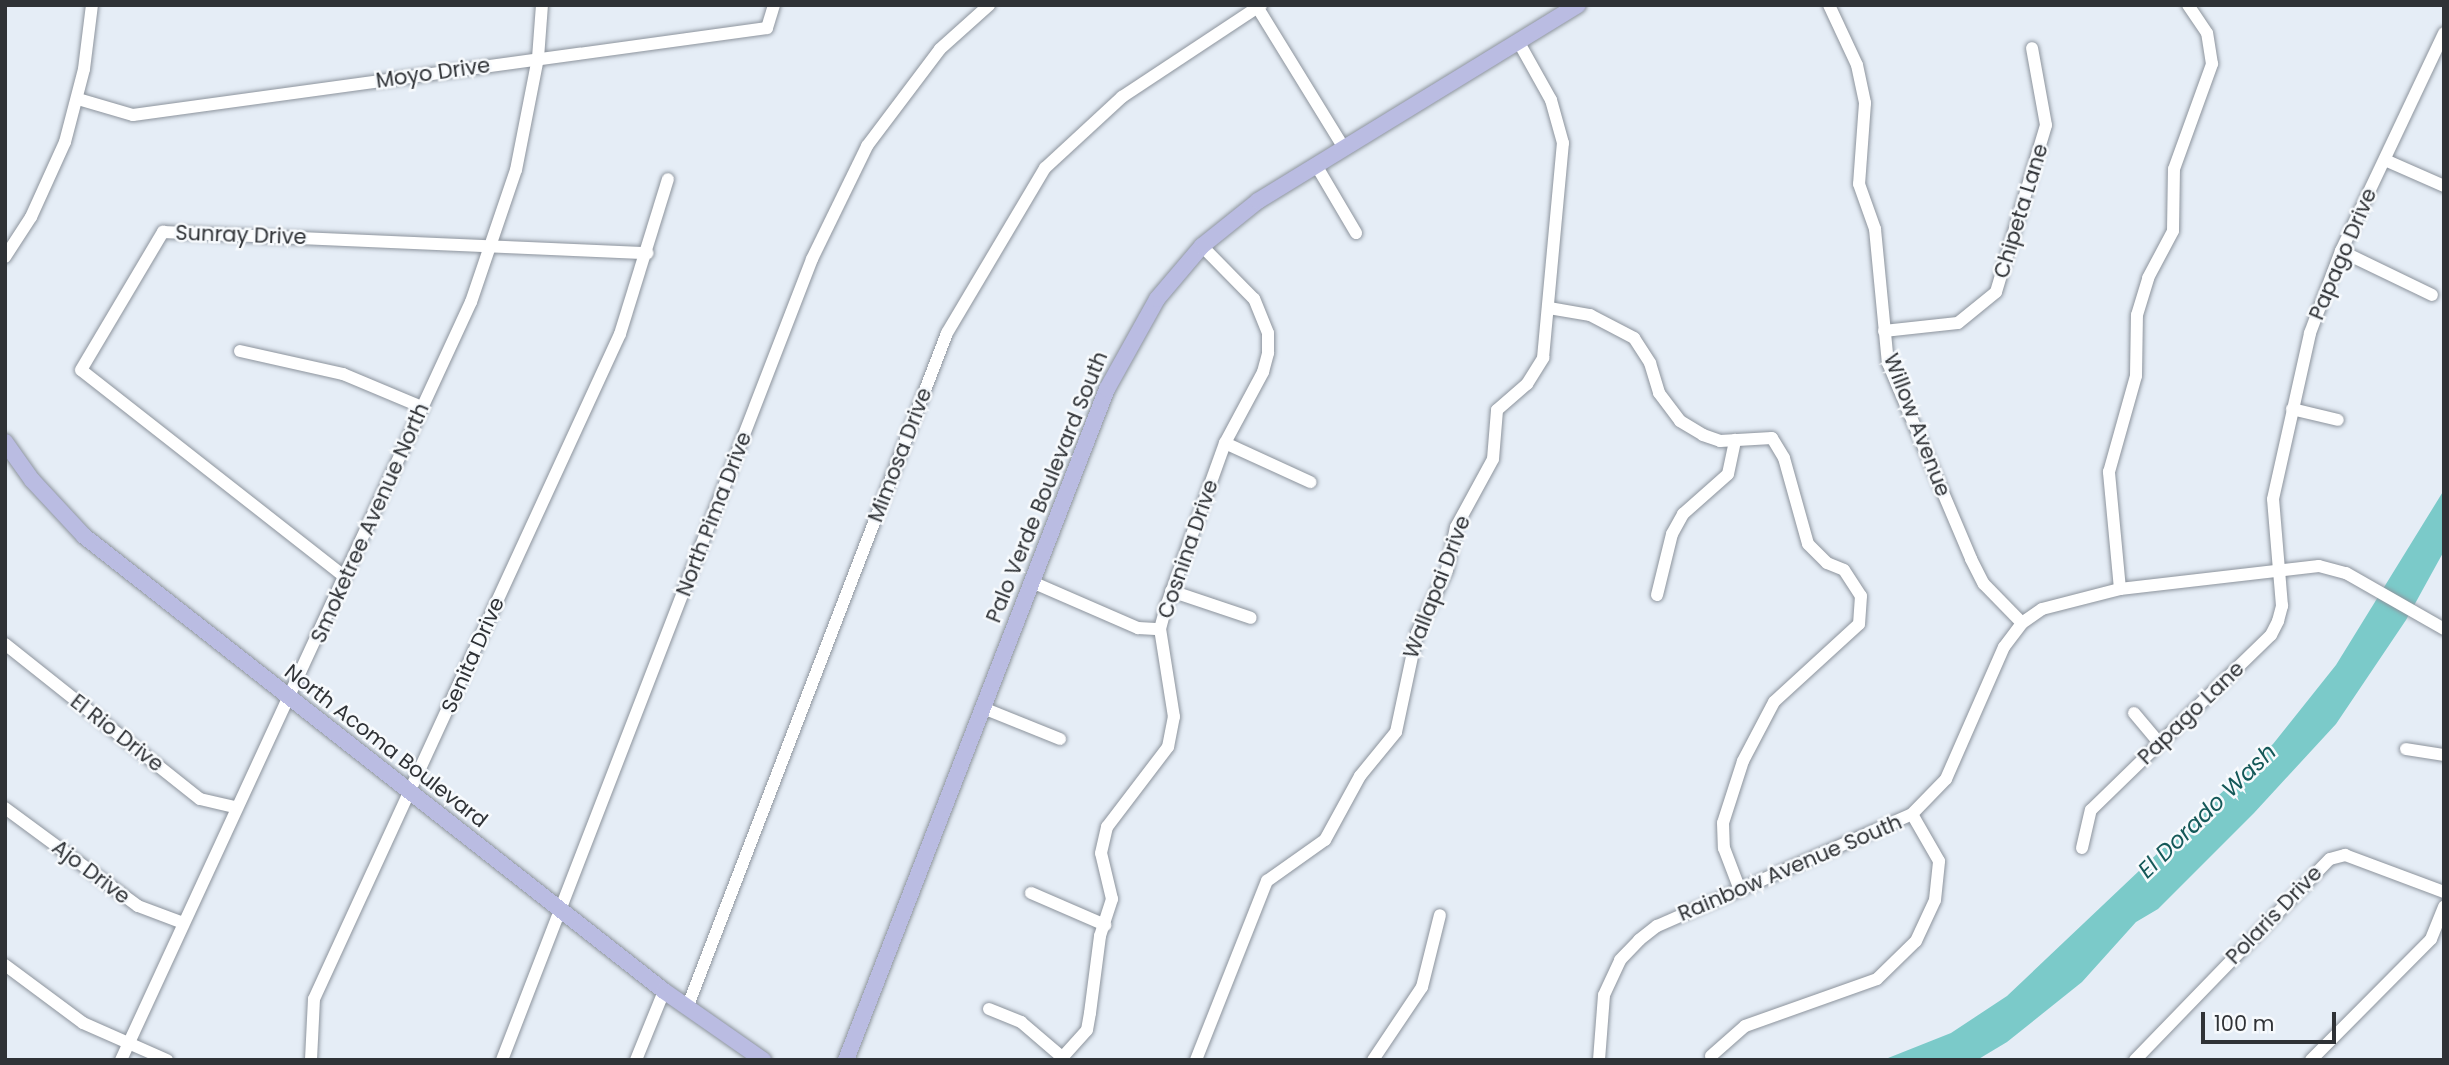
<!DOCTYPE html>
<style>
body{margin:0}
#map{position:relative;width:2449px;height:1065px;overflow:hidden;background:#e5edf6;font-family:Poppins,sans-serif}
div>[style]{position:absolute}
.water>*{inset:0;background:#7bcac9}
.roads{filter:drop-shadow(0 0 2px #8d949d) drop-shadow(0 0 2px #8d949d)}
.minor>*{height:12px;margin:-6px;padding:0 6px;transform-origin:6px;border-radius:6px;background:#fff}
.major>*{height:16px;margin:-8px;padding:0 8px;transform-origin:8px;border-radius:8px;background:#babce2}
span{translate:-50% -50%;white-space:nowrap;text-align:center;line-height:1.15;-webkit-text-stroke:5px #f7fafd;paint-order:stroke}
.street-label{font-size:21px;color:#2f3236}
.water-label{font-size:23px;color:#145858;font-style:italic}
.frame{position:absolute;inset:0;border:7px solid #2f3236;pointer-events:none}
.scale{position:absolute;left:2201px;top:1012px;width:135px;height:32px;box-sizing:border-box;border:4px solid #2f3236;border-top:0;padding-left:9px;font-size:21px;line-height:24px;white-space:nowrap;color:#2f3236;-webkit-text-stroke:5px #f7fafd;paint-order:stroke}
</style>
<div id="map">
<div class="water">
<div style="clip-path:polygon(2444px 490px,2444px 551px,2406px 620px,2336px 724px,2254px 813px,2158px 909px,2136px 922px,2082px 982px,2007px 1042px,1977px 1060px,1883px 1060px,1951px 1033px,2007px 996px,2273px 744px,2336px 665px)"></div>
</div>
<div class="roads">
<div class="minor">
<div style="left:1256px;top:5px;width:168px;rotate:58.4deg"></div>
<div style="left:1829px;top:5px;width:66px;rotate:65deg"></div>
<div style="left:1857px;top:65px;width:39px;rotate:78deg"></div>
<div style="left:1865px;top:103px;width:81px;rotate:94.2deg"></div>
<div style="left:1859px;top:184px;width:48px;rotate:70.4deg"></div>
<div style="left:1875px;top:229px;width:135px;rotate:84.5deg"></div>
<div style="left:1888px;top:363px;width:213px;rotate:67deg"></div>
<div style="left:1971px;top:559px;width:28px;rotate:63deg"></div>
<div style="left:1984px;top:584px;width:54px;rotate:45.7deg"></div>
<div style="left:78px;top:99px;width:57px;rotate:16.2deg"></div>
<div style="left:133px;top:115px;width:640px;rotate:-7.81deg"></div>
<div style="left:767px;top:28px;width:24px;rotate:-73deg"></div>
<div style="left:2385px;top:160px;width:64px;rotate:23.8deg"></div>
<div style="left:1316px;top:165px;width:79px;rotate:59.5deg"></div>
<div style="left:2341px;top:251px;width:101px;rotate:25.8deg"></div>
<div style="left:5px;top:257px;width:48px;rotate:-57deg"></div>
<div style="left:31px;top:217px;width:82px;rotate:-65.6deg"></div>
<div style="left:65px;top:142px;width:75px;rotate:-75.4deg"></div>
<div style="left:84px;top:69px;width:64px;rotate:-82.9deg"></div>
<div style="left:1549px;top:308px;width:42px;rotate:9.7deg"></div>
<div style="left:1590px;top:315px;width:50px;rotate:27.6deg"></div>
<div style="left:1634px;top:338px;width:30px;rotate:57deg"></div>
<div style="left:1650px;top:363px;width:31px;rotate:73deg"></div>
<div style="left:1659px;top:393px;width:35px;rotate:53deg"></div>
<div style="left:1680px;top:421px;width:27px;rotate:31deg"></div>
<div style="left:1703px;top:435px;width:18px;rotate:19deg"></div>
<div style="left:1720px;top:441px;width:52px;rotate:-3.3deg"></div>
<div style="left:1772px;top:438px;width:23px;rotate:59deg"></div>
<div style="left:1784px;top:458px;width:89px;rotate:74.4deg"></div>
<div style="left:1808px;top:544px;width:27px;rotate:45deg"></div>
<div style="left:1827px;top:563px;width:18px;rotate:22deg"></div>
<div style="left:1844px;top:570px;width:31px;rotate:57deg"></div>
<div style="left:1861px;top:596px;width:28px;rotate:94deg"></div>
<div style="left:1859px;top:624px;width:115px;rotate:137.5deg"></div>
<div style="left:1774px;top:702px;width:67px;rotate:117.7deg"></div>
<div style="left:1743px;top:761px;width:65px;rotate:107.9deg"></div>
<div style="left:1723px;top:823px;width:25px;rotate:88deg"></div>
<div style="left:1724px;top:848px;width:45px;rotate:69.1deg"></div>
<div style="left:1884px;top:331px;width:74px;rotate:-6.2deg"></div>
<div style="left:1958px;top:323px;width:49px;rotate:-39.2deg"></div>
<div style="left:1996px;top:292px;width:174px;rotate:-73.3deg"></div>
<div style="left:2046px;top:125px;width:78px;rotate:-100.3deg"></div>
<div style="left:240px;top:351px;width:106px;rotate:12.6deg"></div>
<div style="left:343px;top:374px;width:86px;rotate:22.7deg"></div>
<div style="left:2292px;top:409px;width:47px;rotate:13.4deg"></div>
<div style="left:1225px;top:443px;width:94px;rotate:24.6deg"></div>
<div style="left:345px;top:577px;width:335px;rotate:-141.9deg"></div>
<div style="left:81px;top:370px;width:161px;rotate:-59.3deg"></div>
<div style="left:163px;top:232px;width:485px;rotate:2.5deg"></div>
<div style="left:1032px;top:582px;width:116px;rotate:23.5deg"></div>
<div style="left:1138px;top:628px;width:22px;rotate:3deg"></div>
<div style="left:2120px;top:589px;width:118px;rotate:-95.4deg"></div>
<div style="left:2109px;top:472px;width:100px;rotate:-74.3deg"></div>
<div style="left:2136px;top:376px;width:61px;rotate:-89.1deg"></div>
<div style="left:2137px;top:315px;width:39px;rotate:-73deg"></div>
<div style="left:2148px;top:278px;width:53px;rotate:-62deg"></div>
<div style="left:2173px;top:231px;width:62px;rotate:-89.1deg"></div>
<div style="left:2174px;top:169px;width:112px;rotate:-70.1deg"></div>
<div style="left:2212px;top:64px;width:31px;rotate:-99deg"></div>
<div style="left:2207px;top:33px;width:34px;rotate:-124deg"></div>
<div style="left:1171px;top:591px;width:84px;rotate:18.6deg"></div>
<div style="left:1657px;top:595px;width:63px;rotate:-76.2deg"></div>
<div style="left:1672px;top:534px;width:23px;rotate:-61deg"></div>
<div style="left:1683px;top:514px;width:60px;rotate:-41.6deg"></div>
<div style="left:1728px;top:474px;width:35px;rotate:-78deg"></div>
<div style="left:5px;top:644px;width:249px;rotate:38.5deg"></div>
<div style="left:200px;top:799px;width:37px;rotate:13deg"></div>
<div style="left:983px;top:708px;width:83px;rotate:21.9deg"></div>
<div style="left:2134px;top:713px;width:39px;rotate:50deg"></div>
<div style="left:2406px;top:749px;width:38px;rotate:9deg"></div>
<div style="left:5px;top:808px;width:165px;rotate:36.4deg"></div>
<div style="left:138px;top:906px;width:48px;rotate:20.7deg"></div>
<div style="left:2082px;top:848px;width:39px;rotate:-77deg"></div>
<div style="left:2091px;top:810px;width:251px;rotate:-44.2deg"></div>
<div style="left:2271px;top:635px;width:16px;rotate:-63deg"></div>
<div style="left:2278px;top:621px;width:16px;rotate:-75deg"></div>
<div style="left:2282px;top:606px;width:107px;rotate:-94.8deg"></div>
<div style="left:2273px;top:499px;width:170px;rotate:-77.4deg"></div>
<div style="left:2310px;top:333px;width:88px;rotate:-69.3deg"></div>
<div style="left:2341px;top:251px;width:241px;rotate:-64.7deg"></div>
<div style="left:1031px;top:893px;width:81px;rotate:23.4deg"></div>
<div style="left:5px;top:965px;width:97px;rotate:36.6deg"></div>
<div style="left:83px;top:1023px;width:92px;rotate:23.8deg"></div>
<div style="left:687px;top:1008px;width:723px;rotate:-68.93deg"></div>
<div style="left:947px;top:333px;width:192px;rotate:-59.3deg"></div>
<div style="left:1045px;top:168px;width:105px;rotate:-42.7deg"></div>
<div style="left:1122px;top:97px;width:167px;rotate:-33.5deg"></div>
<div style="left:989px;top:1009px;width:35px;rotate:22deg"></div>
<div style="left:1021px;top:1022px;width:54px;rotate:40.5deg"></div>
<div style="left:1711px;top:1056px;width:45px;rotate:-41.4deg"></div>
<div style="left:1745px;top:1026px;width:140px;rotate:-19.6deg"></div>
<div style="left:1877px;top:979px;width:54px;rotate:-44.3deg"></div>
<div style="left:1916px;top:941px;width:45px;rotate:-65.1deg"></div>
<div style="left:1935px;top:900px;width:39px;rotate:-84deg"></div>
<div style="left:1939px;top:861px;width:54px;rotate:-119.9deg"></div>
<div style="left:121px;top:1060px;width:835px;rotate:-65.22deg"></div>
<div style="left:471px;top:302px;width:139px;rotate:-71.2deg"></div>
<div style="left:516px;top:170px;width:114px;rotate:-78.9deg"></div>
<div style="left:538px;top:58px;width:53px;rotate:-85.7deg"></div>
<div style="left:311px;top:1060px;width:61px;rotate:-87.2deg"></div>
<div style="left:314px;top:999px;width:732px;rotate:-65.29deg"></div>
<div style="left:620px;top:334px;width:162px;rotate:-72.8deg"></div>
<div style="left:502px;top:1060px;width:859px;rotate:-68.84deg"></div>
<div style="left:812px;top:259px;width:126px;rotate:-64deg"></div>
<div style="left:867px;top:146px;width:121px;rotate:-53deg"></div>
<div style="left:940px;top:49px;width:66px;rotate:-41.9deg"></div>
<div style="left:636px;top:1060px;width:74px;rotate:-67.9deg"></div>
<div style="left:1060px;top:1060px;width:40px;rotate:-48deg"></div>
<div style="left:1087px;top:1030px;width:17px;rotate:-80deg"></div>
<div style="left:1090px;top:1013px;width:78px;rotate:-82.6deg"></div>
<div style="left:1100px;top:936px;width:39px;rotate:-72deg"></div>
<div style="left:1112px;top:899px;width:47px;rotate:-103.4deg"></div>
<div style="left:1101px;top:853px;width:27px;rotate:-77deg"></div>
<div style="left:1107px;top:827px;width:101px;rotate:-52.7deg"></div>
<div style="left:1168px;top:747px;width:31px;rotate:-79deg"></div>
<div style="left:1174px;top:717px;width:89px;rotate:-99deg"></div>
<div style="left:1160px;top:629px;width:23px;rotate:-75deg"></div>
<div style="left:1166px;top:607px;width:174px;rotate:-70.2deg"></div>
<div style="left:1225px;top:443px;width:81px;rotate:-61.8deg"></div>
<div style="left:1263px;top:372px;width:20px;rotate:-75deg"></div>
<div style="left:1268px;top:353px;width:20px;rotate:-90deg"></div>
<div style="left:1268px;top:333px;width:37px;rotate:-112deg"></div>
<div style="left:1254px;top:299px;width:74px;rotate:-134.5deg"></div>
<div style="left:1196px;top:1060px;width:193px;rotate:-68.4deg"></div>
<div style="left:1267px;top:881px;width:71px;rotate:-35.3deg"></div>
<div style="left:1325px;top:840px;width:73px;rotate:-61.3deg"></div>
<div style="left:1360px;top:776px;width:57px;rotate:-50.7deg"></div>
<div style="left:1396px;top:732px;width:101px;rotate:-78deg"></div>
<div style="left:1417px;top:633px;width:70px;rotate:-64.5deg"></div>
<div style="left:1447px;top:570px;width:44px;rotate:-78.2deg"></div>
<div style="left:1456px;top:527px;width:77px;rotate:-61.4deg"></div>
<div style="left:1493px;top:459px;width:49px;rotate:-85.3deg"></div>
<div style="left:1497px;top:410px;width:40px;rotate:-41deg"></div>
<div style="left:1527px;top:384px;width:31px;rotate:-58deg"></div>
<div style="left:1543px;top:358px;width:216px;rotate:-84.7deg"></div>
<div style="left:1563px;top:143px;width:45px;rotate:-105.6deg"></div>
<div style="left:1551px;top:100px;width:68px;rotate:-119.2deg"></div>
<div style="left:1373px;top:1060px;width:88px;rotate:-56.1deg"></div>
<div style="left:1422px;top:987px;width:74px;rotate:-76deg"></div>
<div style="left:1599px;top:1060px;width:65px;rotate:-85.6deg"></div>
<div style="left:1604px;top:995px;width:38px;rotate:-65deg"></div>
<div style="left:1620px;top:960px;width:28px;rotate:-46deg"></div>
<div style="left:1639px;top:940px;width:23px;rotate:-38deg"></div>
<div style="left:1657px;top:926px;width:279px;rotate:-23.7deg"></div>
<div style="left:1912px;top:814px;width:49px;rotate:-45.8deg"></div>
<div style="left:1946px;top:779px;width:144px;rotate:-66.3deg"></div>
<div style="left:2004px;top:647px;width:30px;rotate:-53deg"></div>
<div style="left:2022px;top:623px;width:24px;rotate:-35deg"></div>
<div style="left:2042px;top:609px;width:81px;rotate:-14.4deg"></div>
<div style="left:2120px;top:589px;width:200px;rotate:-6.6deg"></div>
<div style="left:2319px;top:566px;width:28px;rotate:15deg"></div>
<div style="left:2346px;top:573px;width:113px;rotate:29.7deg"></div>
<div style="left:2135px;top:1060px;width:280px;rotate:-45.9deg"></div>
<div style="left:2330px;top:859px;width:16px;rotate:-15deg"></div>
<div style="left:2345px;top:855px;width:106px;rotate:20.5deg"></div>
<div style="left:2311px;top:1060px;width:170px;rotate:-45.2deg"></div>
<div style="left:2431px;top:939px;width:35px;rotate:-68deg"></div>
</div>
<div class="major">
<div style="left:5px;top:442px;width:47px;rotate:54.6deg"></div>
<div style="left:32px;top:480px;width:76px;rotate:47.1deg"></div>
<div style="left:84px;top:536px;width:737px;rotate:38.11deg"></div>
<div style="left:664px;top:991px;width:121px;rotate:34.9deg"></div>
<div style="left:846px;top:1060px;width:720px;rotate:-68.75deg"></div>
<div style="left:1107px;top:389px;width:103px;rotate:-60.9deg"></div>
<div style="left:1157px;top:299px;width:70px;rotate:-49.7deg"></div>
<div style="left:1202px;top:246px;width:72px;rotate:-38.8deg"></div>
<div style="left:1258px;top:201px;width:375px;rotate:-31.5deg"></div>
</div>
</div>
<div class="street-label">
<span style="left:433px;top:73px;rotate:-8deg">Moyo Drive</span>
<span style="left:2021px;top:211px;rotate:-73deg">Chipeta Lane</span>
<span style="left:241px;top:235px;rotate:2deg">Sunray Drive</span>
<span style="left:2343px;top:254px;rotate:-67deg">Papago Drive</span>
<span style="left:1917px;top:425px;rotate:69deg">Willow Avenue</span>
<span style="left:900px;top:455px;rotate:-69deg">Mimosa Drive</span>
<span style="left:1047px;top:487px;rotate:-68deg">Palo Verde Boulevard South</span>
<span style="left:714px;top:514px;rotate:-69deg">North Pima Drive</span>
<span style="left:370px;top:523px;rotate:-66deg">Smoketree Avenue North</span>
<span style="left:1188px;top:549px;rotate:-71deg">Cosnina Drive</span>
<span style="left:1437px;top:587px;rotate:-69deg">Wallapai Drive</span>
<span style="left:473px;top:655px;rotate:-66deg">Senita Drive</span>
<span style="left:2191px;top:713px;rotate:-44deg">Papago Lane</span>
<span style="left:117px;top:733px;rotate:38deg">El Rio Drive</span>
<span style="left:386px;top:746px;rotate:38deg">North Acoma Boulevard</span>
<span style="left:1790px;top:868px;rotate:-23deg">Rainbow Avenue South</span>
<span style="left:91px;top:872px;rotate:37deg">Ajo Drive</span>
<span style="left:2274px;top:915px;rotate:-46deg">Polaris Drive</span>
</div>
<div class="water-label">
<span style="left:2207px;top:811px;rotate:-44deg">El Dorado Wash</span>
</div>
<div class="frame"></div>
<div class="scale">100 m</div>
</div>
